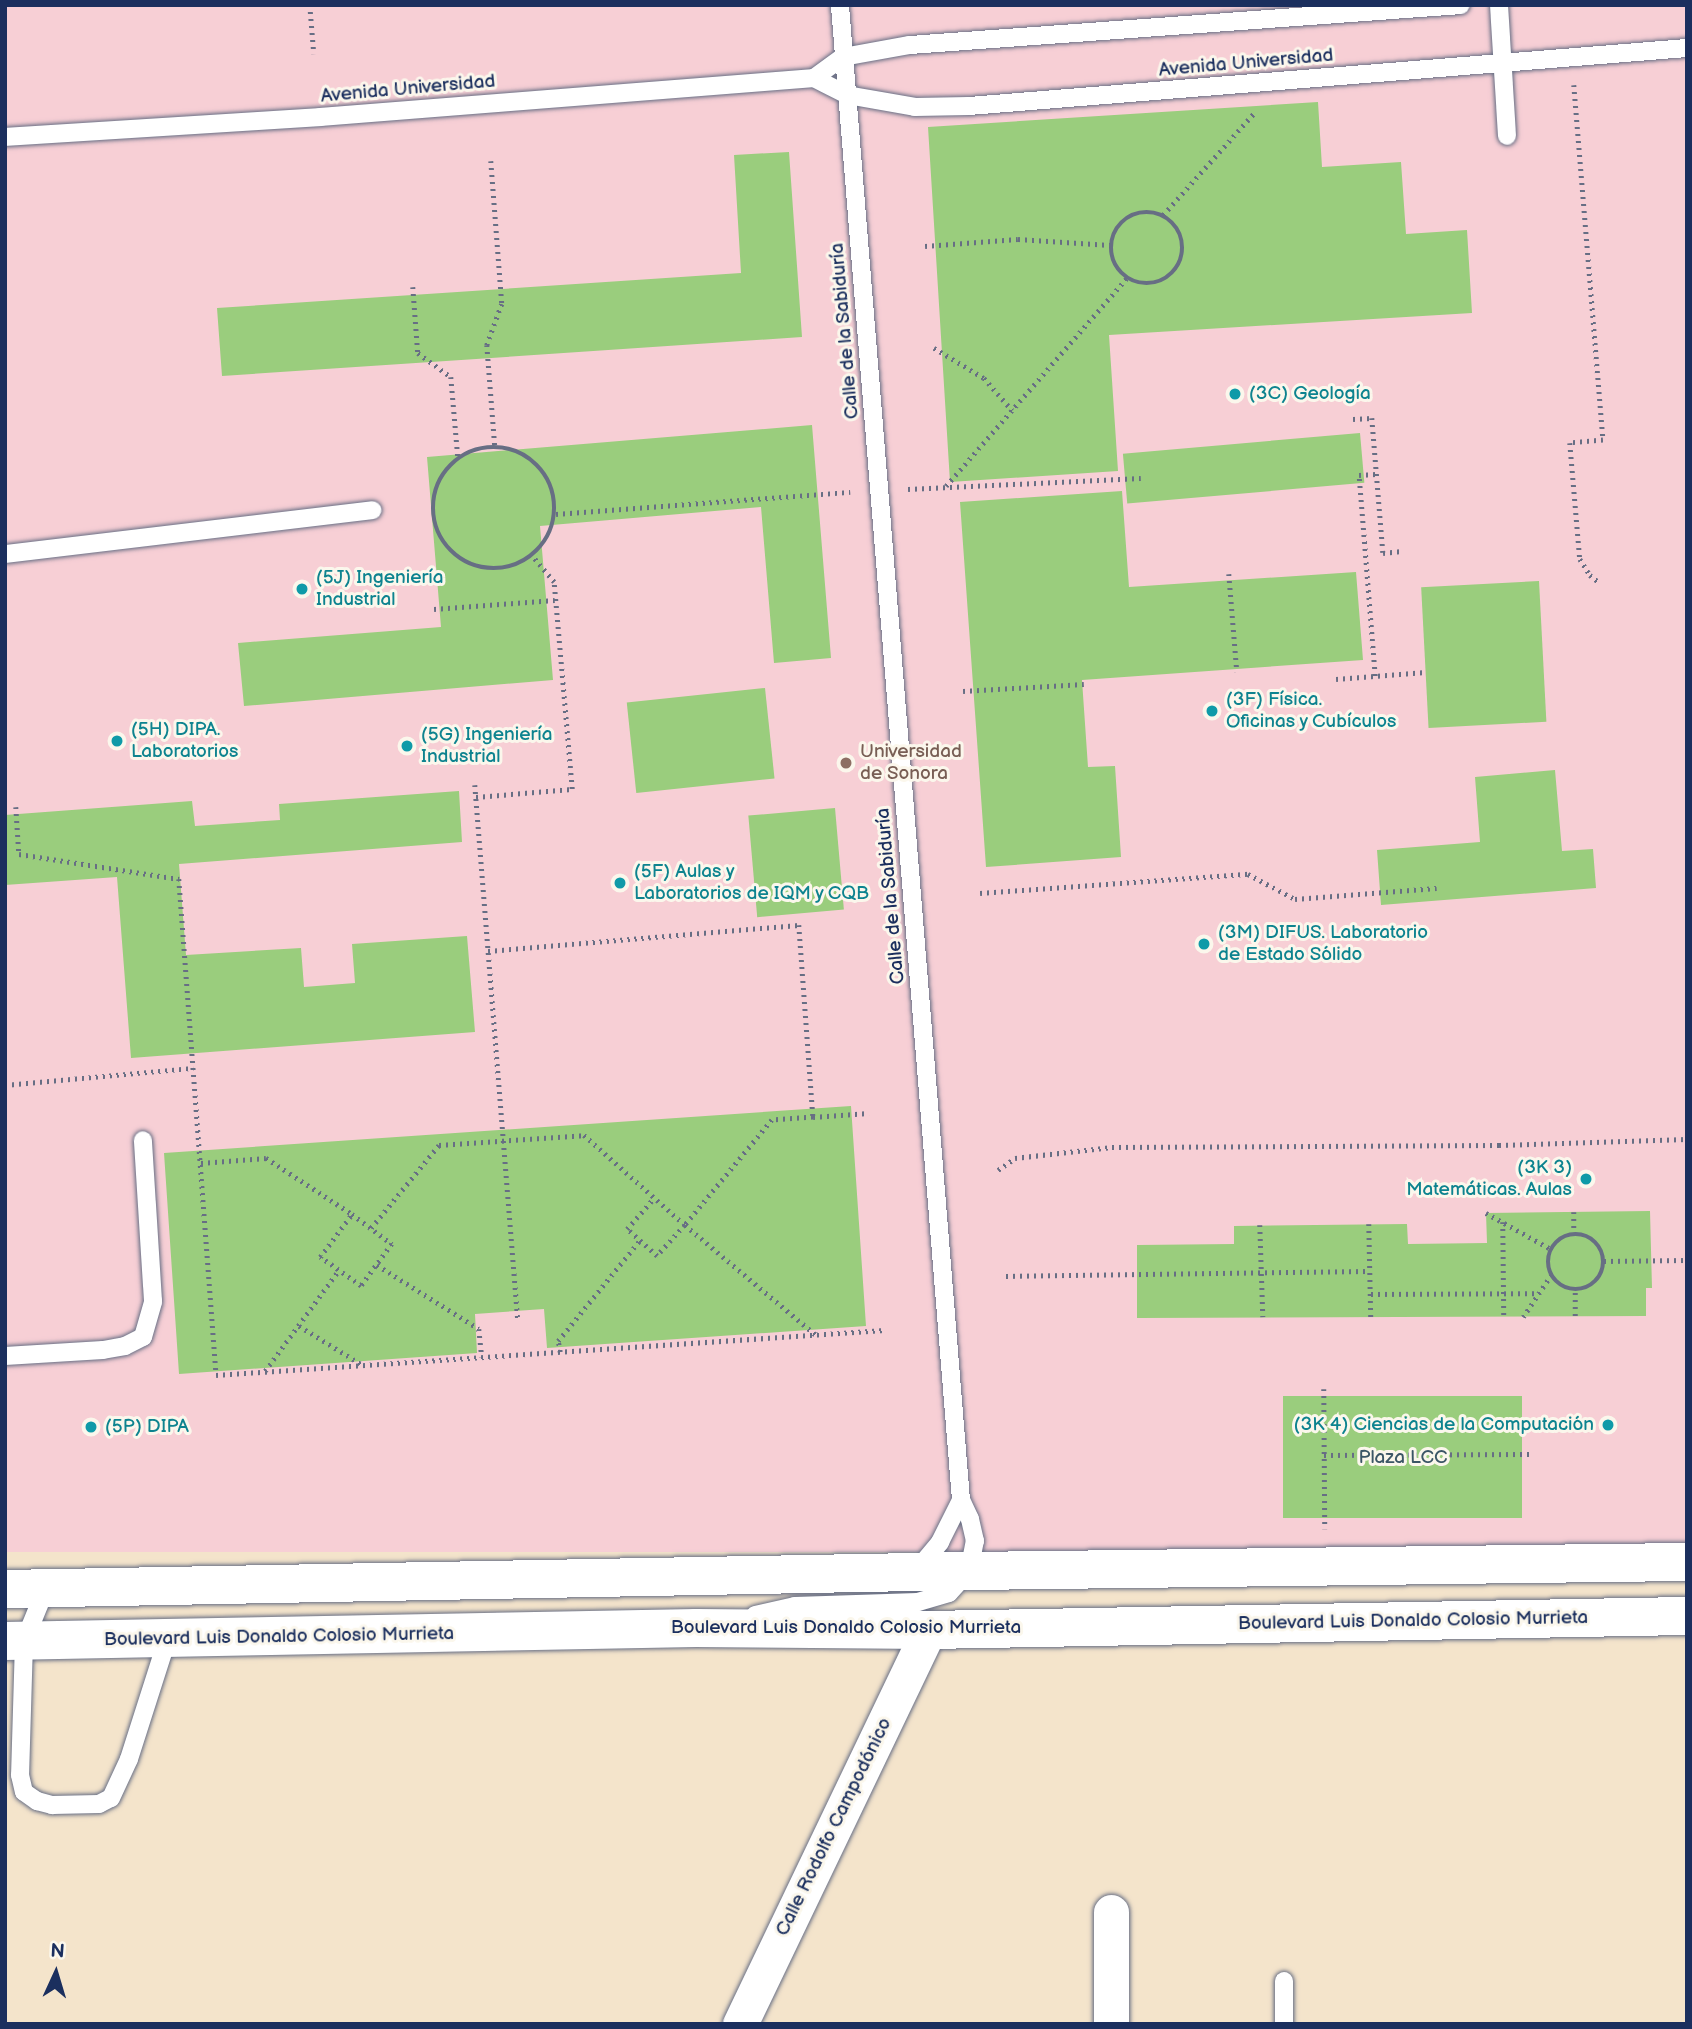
<!DOCTYPE html>
<meta charset="utf-8">
<style>
body{margin:0}
#map{position:relative;width:1692px;height:2029px;overflow:hidden;background:#f4e4cb;font-family:"Balsamiq Sans",sans-serif}
div>[style]{position:absolute}
.built>*{inset:0;background:#f7cfd5;transform-origin:0 0}
.green>*{inset:0;background:#9acd7d;transform-origin:0 0}
.path>*{height:4.5px;margin-top:-2.25px;transform-origin:0;background:repeating-linear-gradient(90deg,#676e84 0 2px,transparent 0 7px)}
.path>.ring{margin:-2.25px;padding:0;box-sizing:content-box;background:none;border:4.5px solid #676e84;border-radius:50%}
.roads{filter:drop-shadow(0 0 2px #676e84) drop-shadow(0 0 2px #676e84)}
.lane>*{height:18px;margin:-9px;padding:0 9px;transform-origin:9px;border-radius:9px;background:#fff}
.street>*{height:35px;margin:-17.5px;padding:0 17.5px;transform-origin:17.5px;border-radius:17.5px;background:#fff}
.secondary>*{height:38px;margin:-19px;padding:0 19px;transform-origin:19px;border-radius:19px;background:#fff}
.dots>*{width:19px;height:19px;translate:-50% -50%;box-sizing:border-box;border:4px solid #fbf7ec;border-radius:50%}
span{translate:-50% -50%;white-space:nowrap;text-align:center;line-height:1.15;-webkit-text-stroke:6px #fbf7ec;paint-order:stroke}
.street-label{font-size:19px;color:#1b2f5e}
.culture-label{font-size:19px;color:#0d838f}
.left{translate:0 -50%;text-align:left}
.right{translate:-100% -50%;text-align:right}
.education-label{font-size:19px;color:#785e54}
.park-label{font-size:19px;color:#3b5666}
.frame{position:absolute;inset:0;border:7px solid #1b2f5e;pointer-events:none}
.north{position:absolute;left:21px;top:1938px;width:70px;height:70px;-webkit-text-stroke:5px #fbf7ec;paint-order:stroke;rotate:4deg;font-size:19px;font-weight:700;line-height:28px;text-align:center;color:#1b2f5e}
.north::after{content:'';display:block;margin:auto;width:24px;height:32px;background:#1b2f5e;clip-path:polygon(50% 0,100% 100%,50% 72%,0 100%)}
</style>
<div id="map">
<div class="built">
<div style="left:5px;top:5px;width:1682px;height:1547px"></div>
</div>
<div class="green">
<div style="clip-path:polygon(1318px 102px,1322px 167px,1401px 162px,1406px 234px,1467px 230px,1472px 313px,1109px 335px,1118px 471px,950px 482px,928px 127px)"></div>
<div style="clip-path:polygon(789px 152px,802px 337px,222px 376px,217px 308px,741px 273px,734px 155px)"></div>
<div style="clip-path:polygon(812px 425px,831px 658px,774px 663px,761px 507px,540px 526px,553px 680px,244px 706px,238px 643px,441px 627px,427px 457px)"></div>
<div style="left:1360px;top:433px;width:50px;height:238px;rotate:85deg"></div>
<div style="clip-path:polygon(1122px 491px,1129px 587px,1356px 572px,1363px 660px,1082px 680px,1088px 767px,1115px 766px,1121px 857px,986px 867px,960px 502px)"></div>
<div style="left:1539px;top:581px;width:141px;height:118px;rotate:87deg"></div>
<div style="left:765px;top:688px;width:91px;height:139px;rotate:84deg"></div>
<div style="clip-path:polygon(1555px 770px,1562px 851px,1593px 849px,1596px 888px,1381px 905px,1377px 850px,1480px 842px,1475px 777px)"></div>
<div style="clip-path:polygon(459px 791px,462px 842px,179px 864px,186px 955px,301px 948px,304px 987px,355px 983px,352px 944px,467px 936px,475px 1032px,131px 1058px,117px 877px,5px 885px,5px 815px,192px 801px,195px 826px,280px 820px,279px 804px)"></div>
<div style="left:835px;top:808px;width:102px;height:87px;rotate:85deg"></div>
<div style="clip-path:polygon(851px 1106px,866px 1326px,547px 1348px,544px 1309px,475px 1314px,477px 1353px,179px 1374px,164px 1153px)"></div>
<div style="clip-path:polygon(1650px 1211px,1652px 1288px,1646px 1288px,1646px 1316px,1137px 1318px,1137px 1245px,1234px 1244px,1234px 1226px,1407px 1224px,1408px 1244px,1487px 1243px,1486px 1213px)"></div>
<div style="left:1522px;top:1396px;width:122px;height:239px;rotate:90deg"></div>
</div>
<div class="path">
<div style="left:310px;top:5px;width:49px;rotate:85.3deg"></div>
<div style="left:1574px;top:85px;width:356px;rotate:85.3deg"></div>
<div style="left:1603px;top:440px;width:33px;rotate:175deg"></div>
<div style="left:1570px;top:443px;width:116px;rotate:85.1deg"></div>
<div style="left:1580px;top:559px;width:19px;rotate:58deg"></div>
<div style="left:1590px;top:575px;width:13px;rotate:39deg"></div>
<div style="left:491px;top:161px;width:143px;rotate:85.6deg"></div>
<div style="left:502px;top:304px;width:44px;rotate:110.1deg"></div>
<div style="left:487px;top:345px;width:101px;rotate:85.5deg"></div>
<div class="ring" style="left:1111px;top:212px;width:67.5px;height:67.5px"></div>
<div style="left:1163px;top:215px;width:138px;rotate:-48.2deg"></div>
<div style="left:925px;top:246px;width:93px;rotate:-4.3deg"></div>
<div style="left:1018px;top:239px;width:92px;rotate:3.7deg"></div>
<div style="left:413px;top:287px;width:66px;rotate:85.7deg"></div>
<div style="left:418px;top:353px;width:41px;rotate:36deg"></div>
<div style="left:451px;top:377px;width:80px;rotate:85deg"></div>
<div style="left:934px;top:348px;width:58px;rotate:31deg"></div>
<div style="left:984px;top:378px;width:43px;rotate:48.8deg"></div>
<div style="left:1353px;top:419px;width:19px;rotate:-3deg"></div>
<div style="left:1372px;top:418px;width:135px;rotate:85.3deg"></div>
<div style="left:1383px;top:553px;width:19px;rotate:-6deg"></div>
<div class="ring" style="left:433px;top:447px;width:117.5px;height:117.5px"></div>
<div style="left:946px;top:486px;width:276px;rotate:-49deg"></div>
<div style="left:908px;top:489px;width:233px;rotate:-2.7deg"></div>
<div style="left:556px;top:514px;width:295px;rotate:-4.3deg"></div>
<div style="left:1229px;top:574px;width:98px;rotate:85.3deg"></div>
<div style="left:434px;top:609px;width:121px;rotate:-4.3deg"></div>
<div style="left:1375px;top:676px;width:202px;rotate:-94.6deg"></div>
<div style="left:1359px;top:475px;width:17px;rotate:-3deg"></div>
<div style="left:1336px;top:679px;width:90px;rotate:-4.4deg"></div>
<div style="left:963px;top:691px;width:121px;rotate:-3.3deg"></div>
<div style="left:475px;top:785px;width:538px;rotate:85.41deg"></div>
<div style="left:476px;top:797px;width:96px;rotate:-4.8deg"></div>
<div style="left:572px;top:789px;width:208px;rotate:-95deg"></div>
<div style="left:554px;top:582px;width:34px;rotate:-130deg"></div>
<div style="left:16px;top:807px;width:47px;rotate:86.3deg"></div>
<div style="left:19px;top:854px;width:162px;rotate:8.9deg"></div>
<div style="left:179px;top:879px;width:497px;rotate:85.7deg"></div>
<div style="left:216px;top:1375px;width:670px;rotate:-3.85deg"></div>
<div style="left:980px;top:893px;width:269px;rotate:-4.1deg"></div>
<div style="left:1248px;top:874px;width:53px;rotate:28deg"></div>
<div style="left:1295px;top:899px;width:142px;rotate:-4.4deg"></div>
<div style="left:488px;top:951px;width:312px;rotate:-4.8deg"></div>
<div style="left:799px;top:925px;width:193px;rotate:85.8deg"></div>
<div style="left:813px;top:1117px;width:56px;rotate:-4.1deg"></div>
<div style="left:5px;top:1085px;width:189px;rotate:-5.2deg"></div>
<div style="left:813px;top:1117px;width:41px;rotate:175.8deg"></div>
<div style="left:772px;top:1120px;width:136px;rotate:129.6deg"></div>
<div style="left:685px;top:1225px;width:170px;rotate:40deg"></div>
<div style="left:201px;top:1163px;width:65px;rotate:-4.4deg"></div>
<div style="left:266px;top:1158px;width:103px;rotate:33.1deg"></div>
<div style="left:998px;top:1170px;width:21px;rotate:-35deg"></div>
<div style="left:1015px;top:1158px;width:98px;rotate:-6.5deg"></div>
<div style="left:1112px;top:1147px;width:387px;rotate:-0.3deg"></div>
<div style="left:1499px;top:1145px;width:188px;rotate:-1.8deg"></div>
<div style="left:1574px;top:1212px;width:22px;rotate:90deg"></div>
<div style="left:1486px;top:1213px;width:74px;rotate:29deg"></div>
<div style="left:352px;top:1214px;width:50px;rotate:36.9deg"></div>
<div style="left:392px;top:1244px;width:52px;rotate:126.4deg"></div>
<div style="left:361px;top:1286px;width:50px;rotate:-144.7deg"></div>
<div style="left:320px;top:1257px;width:54px;rotate:-53.3deg"></div>
<div style="left:1503px;top:1222px;width:95px;rotate:89.4deg"></div>
<div style="left:1369px;top:1224px;width:93px;rotate:88.8deg"></div>
<div style="left:1260px;top:1225px;width:92px;rotate:88.1deg"></div>
<div style="left:371px;top:1228px;width:107px;rotate:-50.7deg"></div>
<div style="left:439px;top:1145px;width:145px;rotate:-3.9deg"></div>
<div style="left:584px;top:1135px;width:135px;rotate:41.7deg"></div>
<div style="left:685px;top:1225px;width:42px;rotate:132.1deg"></div>
<div style="left:657px;top:1256px;width:40px;rotate:-138deg"></div>
<div style="left:627px;top:1229px;width:41px;rotate:-48.9deg"></div>
<div class="ring" style="left:1548px;top:1234px;width:51.5px;height:51.5px"></div>
<div style="left:1604px;top:1261px;width:83px;rotate:-0.7deg"></div>
<div style="left:377px;top:1265px;width:120px;rotate:32.1deg"></div>
<div style="left:479px;top:1329px;width:28px;rotate:84deg"></div>
<div style="left:1006px;top:1276px;width:364px;rotate:-0.8deg"></div>
<div style="left:1371px;top:1294px;width:167px;rotate:-0.3deg"></div>
<div style="left:1575px;top:1316px;width:26px;rotate:-90deg"></div>
<div style="left:1523px;top:1317px;width:50px;rotate:-56.3deg"></div>
<div style="left:299px;top:1326px;width:73px;rotate:31.5deg"></div>
<div style="left:560px;top:1352px;width:11px;rotate:-100deg"></div>
<div style="left:558px;top:1341px;width:130px;rotate:-50.9deg"></div>
<div style="left:265px;top:1371px;width:125px;rotate:-53.8deg"></div>
<div style="left:1324px;top:1389px;width:140px;rotate:89.6deg"></div>
<div style="left:1324px;top:1455px;width:205px;rotate:-0.3deg"></div>
</div>
<div class="roads">
<div class="lane">
<div style="left:1499px;top:5px;width:131px;rotate:86.5deg"></div>
<div style="left:814px;top:78px;width:36px;rotate:-36deg"></div>
<div style="left:843px;top:57px;width:68px;rotate:-10.2deg"></div>
<div style="left:910px;top:45px;width:552px;rotate:-4.15deg"></div>
<div style="left:5px;top:137px;width:316px;rotate:-3.6deg"></div>
<div style="left:320px;top:117px;width:496px;rotate:-4.5deg"></div>
<div style="left:814px;top:78px;width:37px;rotate:27deg"></div>
<div style="left:847px;top:95px;width:69px;rotate:10deg"></div>
<div style="left:915px;top:107px;width:54px;rotate:-1.1deg"></div>
<div style="left:969px;top:106px;width:720px;rotate:-4.62deg"></div>
<div style="left:5px;top:554px;width:370px;rotate:-6.8deg"></div>
<div style="left:5px;top:1356px;width:98px;rotate:-3.5deg"></div>
<div style="left:103px;top:1350px;width:22px;rotate:-10deg"></div>
<div style="left:125px;top:1346px;width:20px;rotate:-27deg"></div>
<div style="left:143px;top:1337px;width:37px;rotate:-74deg"></div>
<div style="left:153px;top:1301px;width:161px;rotate:-93.6deg"></div>
<div style="left:916px;top:1571px;width:38px;rotate:-50deg"></div>
<div style="left:940px;top:1542px;width:47px;rotate:-63.4deg"></div>
<div style="left:46px;top:1588px;width:58px;rotate:112.2deg"></div>
<div style="left:24px;top:1642px;width:133px;rotate:91.7deg"></div>
<div style="left:20px;top:1775px;width:17px;rotate:77deg"></div>
<div style="left:24px;top:1792px;width:16px;rotate:35deg"></div>
<div style="left:37px;top:1801px;width:16px;rotate:15deg"></div>
<div style="left:52px;top:1805px;width:47px;rotate:-1.2deg"></div>
<div style="left:99px;top:1804px;width:13px;rotate:-27deg"></div>
<div style="left:111px;top:1798px;width:43px;rotate:-65.2deg"></div>
<div style="left:129px;top:1759px;width:125px;rotate:-72.3deg"></div>
<div style="left:755px;top:1615px;width:41px;rotate:-12.7deg"></div>
<div style="left:795px;top:1606px;width:123px;rotate:-1.9deg"></div>
<div style="left:918px;top:1602px;width:32px;rotate:-16deg"></div>
<div style="left:949px;top:1593px;width:30px;rotate:-48deg"></div>
<div style="left:969px;top:1571px;width:31px;rotate:-79deg"></div>
<div style="left:975px;top:1541px;width:23px;rotate:-103deg"></div>
<div style="left:970px;top:1519px;width:21px;rotate:-115deg"></div>
<div style="left:961px;top:1500px;width:1500px;rotate:-94.63deg"></div>
<div style="left:1284px;top:1981px;width:43px;rotate:90deg"></div>
</div>
<div class="street">
<div style="left:1111px;top:1912px;width:112px;rotate:90deg"></div>
<div style="left:740px;top:2024px;width:437px;rotate:-64.4deg"></div>
</div>
<div class="secondary">
<div style="left:5px;top:1589px;width:964px;rotate:-1.07deg"></div>
<div style="left:969px;top:1571px;width:718px;rotate:-0.72deg"></div>
<div style="left:5px;top:1641px;width:691px;rotate:-1.08deg"></div>
<div style="left:696px;top:1628px;width:233px;rotate:0.5deg"></div>
<div style="left:929px;top:1630px;width:758px;rotate:-1.06deg"></div>
</div>
</div>
<div class="dots">
<div style="left:1235px;top:394px;background:#0f9aa8"></div>
<div style="left:302px;top:589px;background:#0f9aa8"></div>
<div style="left:1212px;top:711px;background:#0f9aa8"></div>
<div style="left:117px;top:741px;background:#0f9aa8"></div>
<div style="left:407px;top:746px;background:#0f9aa8"></div>
<div style="left:846px;top:763px;background:#8d6e63"></div>
<div style="left:620px;top:883px;background:#0f9aa8"></div>
<div style="left:1204px;top:944px;background:#0f9aa8"></div>
<div style="left:1586px;top:1179px;background:#0f9aa8"></div>
<div style="left:1608px;top:1425px;background:#0f9aa8"></div>
<div style="left:91px;top:1427px;background:#0f9aa8"></div>
</div>
<div class="street-label">
<span style="left:1246px;top:63px;rotate:-5deg">Avenida Universidad</span>
<span style="left:408px;top:89px;rotate:-5deg">Avenida Universidad</span>
<span style="left:845px;top:331px;rotate:-95deg">Calle de la Sabiduría</span>
<span style="left:891px;top:896px;rotate:-95deg">Calle de la Sabiduría</span>
<span style="left:1413px;top:1621px;rotate:-1deg">Boulevard Luis Donaldo Colosio Murrieta</span>
<span style="left:846px;top:1628px">Boulevard Luis Donaldo Colosio Murrieta</span>
<span style="left:279px;top:1637px;rotate:-1deg">Boulevard Luis Donaldo Colosio Murrieta</span>
<span style="left:834px;top:1827px;rotate:-64deg">Calle Rodolfo Campodónico</span>
</div>
<div class="culture-label">
<span class="left" style="left:1249px;top:394px">(3C) Geología</span>
<span class="left" style="left:316px;top:589px">(5J) Ingeniería<br>Industrial</span>
<span class="left" style="left:1226px;top:711px">(3F) Física.<br>Oficinas y Cubículos</span>
<span class="left" style="left:131px;top:741px">(5H) DIPA.<br>Laboratorios</span>
<span class="left" style="left:421px;top:746px">(5G) Ingeniería<br>Industrial</span>
<span class="left" style="left:634px;top:883px">(5F) Aulas y<br>Laboratorios de IQM y CQB</span>
<span class="left" style="left:1218px;top:944px">(3M) DIFUS. Laboratorio<br>de Estado Sólido</span>
<span class="right" style="left:1572px;top:1179px">(3K 3)<br>Matemáticas. Aulas</span>
<span class="right" style="left:1594px;top:1425px">(3K 4) Ciencias de la Computación</span>
<span class="left" style="left:105px;top:1427px">(5P) DIPA</span>
</div>
<div class="education-label">
<span class="left" style="left:860px;top:763px">Universidad<br>de Sonora</span>
</div>
<div class="park-label">
<span style="left:1403px;top:1458px">Plaza LCC</span>
</div>
<div class="frame"></div>
<div class="north">N</div>
</div>
